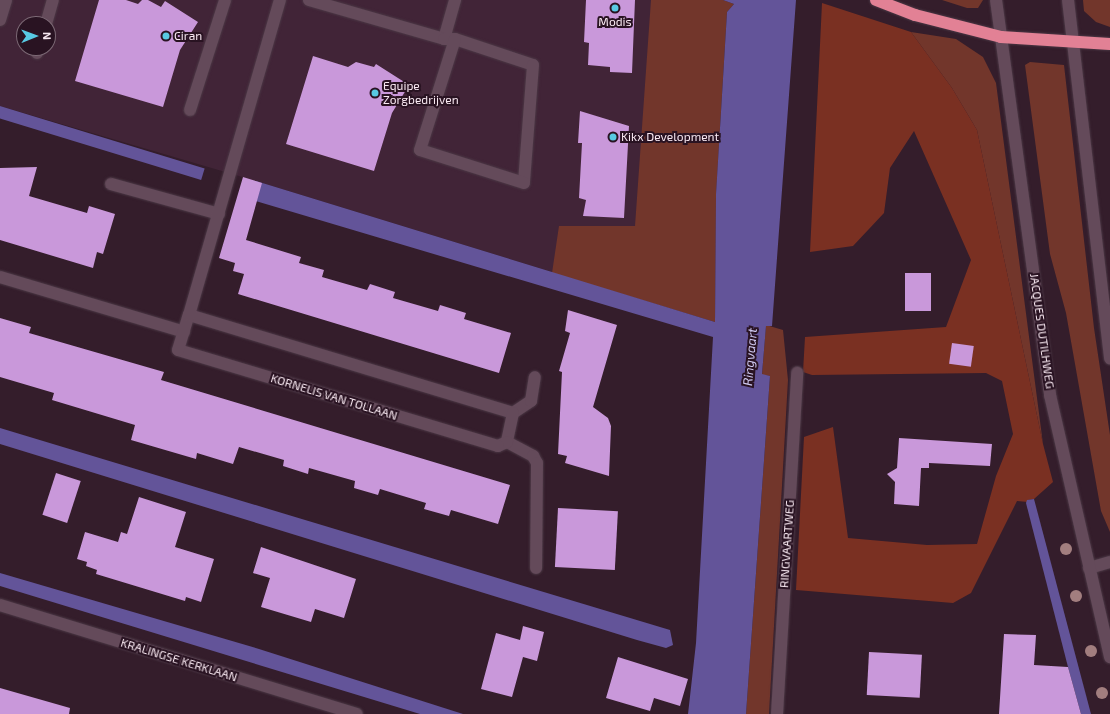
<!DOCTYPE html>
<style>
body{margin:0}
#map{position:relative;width:1110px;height:714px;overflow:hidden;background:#341d2b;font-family:"Exo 2",sans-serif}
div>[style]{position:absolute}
.built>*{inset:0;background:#412437}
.green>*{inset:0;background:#72362b}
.forest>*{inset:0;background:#7a3022}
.water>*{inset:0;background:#635499;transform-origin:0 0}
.building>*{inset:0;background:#c998da;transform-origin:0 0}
.roads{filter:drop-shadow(0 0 1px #4b3845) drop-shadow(0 0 1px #4b3845)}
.lane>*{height:12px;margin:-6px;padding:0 6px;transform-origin:6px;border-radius:6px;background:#644a5a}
.street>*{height:12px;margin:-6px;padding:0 6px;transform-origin:6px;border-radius:6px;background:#644a5a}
.secondary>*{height:12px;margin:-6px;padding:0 6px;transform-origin:6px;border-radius:6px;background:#644a5a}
.highway>*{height:12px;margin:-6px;padding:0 6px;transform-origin:6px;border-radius:6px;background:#e28195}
.trees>*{width:12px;height:12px;margin:-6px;border-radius:50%;background:#a27e7f}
.dots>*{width:11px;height:11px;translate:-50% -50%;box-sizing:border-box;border:2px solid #291322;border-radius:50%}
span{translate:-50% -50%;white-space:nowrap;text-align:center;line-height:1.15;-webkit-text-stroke:4px #291322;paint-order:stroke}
.poi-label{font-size:12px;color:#f9e9f2}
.left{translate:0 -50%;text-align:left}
.street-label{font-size:12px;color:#f9e9f2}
.water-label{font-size:13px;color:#d0caf2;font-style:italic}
.north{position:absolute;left:16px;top:16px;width:40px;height:40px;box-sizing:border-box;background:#291322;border:1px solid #7c6975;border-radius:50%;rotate:89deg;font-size:11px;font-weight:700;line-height:16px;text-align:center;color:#f9e9f2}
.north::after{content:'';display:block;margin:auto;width:14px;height:18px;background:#58c9e3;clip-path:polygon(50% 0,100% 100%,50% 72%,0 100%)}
</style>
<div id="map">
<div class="built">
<div style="clip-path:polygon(evenodd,0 0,723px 0,715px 322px,256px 181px,0 106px,0 0,24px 24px,48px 24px,48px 48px,24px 48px,24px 24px)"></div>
</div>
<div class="green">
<div style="clip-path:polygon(651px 0,723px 0,734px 4px,727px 12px,716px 194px,715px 322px,552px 273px,559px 226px,635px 226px)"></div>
<div style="clip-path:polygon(942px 0,983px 0,978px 8px,967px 8px)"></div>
<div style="clip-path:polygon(1083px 0,1110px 0,1110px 27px,1096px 22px,1084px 11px)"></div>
<div style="clip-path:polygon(911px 32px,956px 39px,983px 57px,996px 83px,1043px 444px,977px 130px,952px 88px)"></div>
<div style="clip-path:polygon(1030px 62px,1064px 65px,1094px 328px,1110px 435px,1110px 532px,1101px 511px,1066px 313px,1050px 254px,1025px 65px)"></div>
<div style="clip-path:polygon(766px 325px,783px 330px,788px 380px,769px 714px,746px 714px,770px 376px,762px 375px)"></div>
</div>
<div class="forest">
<div style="clip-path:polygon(822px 3px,911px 32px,952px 88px,977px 130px,1043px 444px,1053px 482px,1034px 499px,1028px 500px,1028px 502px,1017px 501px,971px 593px,953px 603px,796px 590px,804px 437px,833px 427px,848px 538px,927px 545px,977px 544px,996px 476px,1013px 434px,1002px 381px,986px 373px,812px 375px,803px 372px,805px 337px,946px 327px,971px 260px,914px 131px,890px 168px,884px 213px,853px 246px,810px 252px)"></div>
</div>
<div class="water">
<div style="clip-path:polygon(723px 0,796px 0,772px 326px,766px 326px,762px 374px,770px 376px,746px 714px,688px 714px,696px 643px,713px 337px,252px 200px,256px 181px,715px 322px,716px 194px,727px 12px,734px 4px)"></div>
<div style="left:0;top:106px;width:214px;height:12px;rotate:17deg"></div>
<div style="clip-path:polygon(0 428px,670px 630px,673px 645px,666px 648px,637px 640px,0 444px)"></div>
<div style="clip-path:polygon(1034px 499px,1091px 714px,1081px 714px,1068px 667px,1026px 503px,1027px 500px)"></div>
<div style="clip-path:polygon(0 573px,259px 649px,463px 714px,420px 714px,0 586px)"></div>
</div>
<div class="building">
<div style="clip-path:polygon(99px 0,126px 0,138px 4px,142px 0,148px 0,161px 7px,165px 1px,198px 22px,180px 50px,163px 107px,75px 81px)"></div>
<div style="clip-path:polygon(586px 0,635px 0,632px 73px,610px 72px,610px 67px,588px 65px,589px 43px,584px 42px)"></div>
<div style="clip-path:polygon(313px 56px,348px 67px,356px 62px,374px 67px,376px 64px,409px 85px,392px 113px,374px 171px,286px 144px)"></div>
<div style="clip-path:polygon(580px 111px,629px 126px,624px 218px,583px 216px,586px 200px,579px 198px,582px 143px,578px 143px)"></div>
<div style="clip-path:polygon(37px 167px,29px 196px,87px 213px,89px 206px,115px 214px,103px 254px,97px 252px,93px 268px,0 240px,0 168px)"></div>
<div style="clip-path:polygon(243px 177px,262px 183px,246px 240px,301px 257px,299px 263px,324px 270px,322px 277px,367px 290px,370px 284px,395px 292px,393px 298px,438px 311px,440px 305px,466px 313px,464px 319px,511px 333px,499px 373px,238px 294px,244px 274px,233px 271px,235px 263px,219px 258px)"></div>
<div style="left:905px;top:273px;width:26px;height:38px"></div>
<div style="clip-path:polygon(568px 310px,617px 325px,593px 407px,608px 418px,611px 426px,609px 476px,565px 463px,567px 456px,558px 454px,562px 372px,559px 371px,570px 333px,565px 331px)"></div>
<div style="clip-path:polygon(0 318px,31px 327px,29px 333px,164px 372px,161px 380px,510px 485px,498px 524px,451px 510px,449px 516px,424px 509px,426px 503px,380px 489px,378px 495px,354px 488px,355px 481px,309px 468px,308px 474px,283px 466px,284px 460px,239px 447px,233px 464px,197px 453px,196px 459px,131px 440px,135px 425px,52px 400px,54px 393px,0 377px)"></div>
<div style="left:952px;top:343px;width:22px;height:21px;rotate:8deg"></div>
<div style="clip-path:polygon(899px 438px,992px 444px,990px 466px,929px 463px,929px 468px,921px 468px,919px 506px,894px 504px,895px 482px,887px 474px,897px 468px)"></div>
<div style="left:56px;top:473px;width:26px;height:44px;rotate:18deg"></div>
<div style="clip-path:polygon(139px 497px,186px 512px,175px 547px,214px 559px,201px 602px,186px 597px,185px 601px,96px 574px,97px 570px,86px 566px,87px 562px,77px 559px,85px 532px,118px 542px,121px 532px,127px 534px)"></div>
<div style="left:558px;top:508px;width:60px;height:59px;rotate:3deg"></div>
<div style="clip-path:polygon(261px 547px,356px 579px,344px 618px,315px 609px,311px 622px,261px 607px,270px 578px,253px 573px)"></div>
<div style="clip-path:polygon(523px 626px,544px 632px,537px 661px,523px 657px,512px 697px,481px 689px,496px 633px,520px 640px)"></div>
<div style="clip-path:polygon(1004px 634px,1036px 635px,1034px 665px,1068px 667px,1081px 714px,999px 714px)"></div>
<div style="left:869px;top:652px;width:53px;height:43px;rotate:3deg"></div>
<div style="clip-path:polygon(618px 657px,688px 679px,680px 706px,654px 698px,650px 711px,606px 698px)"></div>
<div style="clip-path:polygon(0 688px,70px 708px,69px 714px,0 714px)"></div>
</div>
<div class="roads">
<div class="lane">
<div style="left:0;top:20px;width:21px;rotate:-73deg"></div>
<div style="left:46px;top:24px;width:25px;rotate:-74deg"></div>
<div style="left:444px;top:39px;width:41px;rotate:-74.2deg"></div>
<div style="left:37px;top:53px;width:5px;rotate:-68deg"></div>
<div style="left:190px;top:110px;width:115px;rotate:-72.3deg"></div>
<div style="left:111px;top:184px;width:112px;rotate:15.5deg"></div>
<div style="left:513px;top:413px;width:22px;rotate:-34deg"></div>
<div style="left:531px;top:401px;width:24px;rotate:-81deg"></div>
<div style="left:507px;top:442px;width:30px;rotate:28deg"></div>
<div style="left:533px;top:456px;width:8px;rotate:60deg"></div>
<div style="left:537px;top:463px;width:105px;rotate:90.5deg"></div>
</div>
<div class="street">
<div style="left:309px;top:0;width:141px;rotate:16.1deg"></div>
<div style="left:444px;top:39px;width:11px"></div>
<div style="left:455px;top:39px;width:82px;rotate:18.4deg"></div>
<div style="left:533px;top:65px;width:118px;rotate:94.4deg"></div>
<div style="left:524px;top:183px;width:109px;rotate:-162.4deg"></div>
<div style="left:420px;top:150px;width:116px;rotate:-72.5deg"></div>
<div style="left:0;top:277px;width:192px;rotate:16.6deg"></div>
<div style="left:189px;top:315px;width:338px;rotate:16.8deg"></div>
<div style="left:513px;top:413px;width:30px;rotate:102deg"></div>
<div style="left:507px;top:442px;width:10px;rotate:156deg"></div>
<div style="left:498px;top:446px;width:334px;rotate:-163.3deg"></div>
<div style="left:178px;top:350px;width:37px;rotate:-73deg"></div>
<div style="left:189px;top:315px;width:328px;rotate:-73.9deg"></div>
<div style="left:1089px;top:568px;width:22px;rotate:-16deg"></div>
<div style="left:0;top:605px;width:373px;rotate:17deg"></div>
<div style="left:777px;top:714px;width:342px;rotate:-86.6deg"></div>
</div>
<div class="secondary">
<div style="left:996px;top:0;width:399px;rotate:82.2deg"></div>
<div style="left:1050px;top:395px;width:269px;rotate:77.1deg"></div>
<div style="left:1068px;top:0;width:361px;rotate:83.3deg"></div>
</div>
<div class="highway">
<div style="left:876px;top:0;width:42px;rotate:21deg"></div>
<div style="left:915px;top:15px;width:89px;rotate:14.3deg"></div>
<div style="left:1001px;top:37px;width:109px;rotate:3.7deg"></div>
</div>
</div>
<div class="trees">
<div style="left:1066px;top:549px"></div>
<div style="left:1076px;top:596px"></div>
<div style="left:1091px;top:651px"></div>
<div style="left:1102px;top:693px"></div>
</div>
<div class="dots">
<div style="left:615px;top:8px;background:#58c9e3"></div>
<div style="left:166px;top:36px;background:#58c9e3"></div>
<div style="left:375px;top:93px;background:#58c9e3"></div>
<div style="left:613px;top:137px;background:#58c9e3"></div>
</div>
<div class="poi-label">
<span style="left:615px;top:22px">Modis</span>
<span class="left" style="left:174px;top:36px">Ciran</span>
<span class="left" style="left:383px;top:93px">Equipe<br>Zorgbedrijven</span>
<span class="left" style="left:621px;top:137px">Kikx Development</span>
</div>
<div class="street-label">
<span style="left:1042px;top:331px;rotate:82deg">JACQUES DUTILHWEG</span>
<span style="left:334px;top:397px;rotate:17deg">KORNELIS VAN TOLLAAN</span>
<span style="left:787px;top:544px;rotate:-86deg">RINGVAARTWEG</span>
<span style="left:179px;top:660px;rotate:17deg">KRALINGSE KERKLAAN</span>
</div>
<div class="water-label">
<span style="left:750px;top:357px;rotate:-85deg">Ringvaart</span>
</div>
<div class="north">N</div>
</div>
